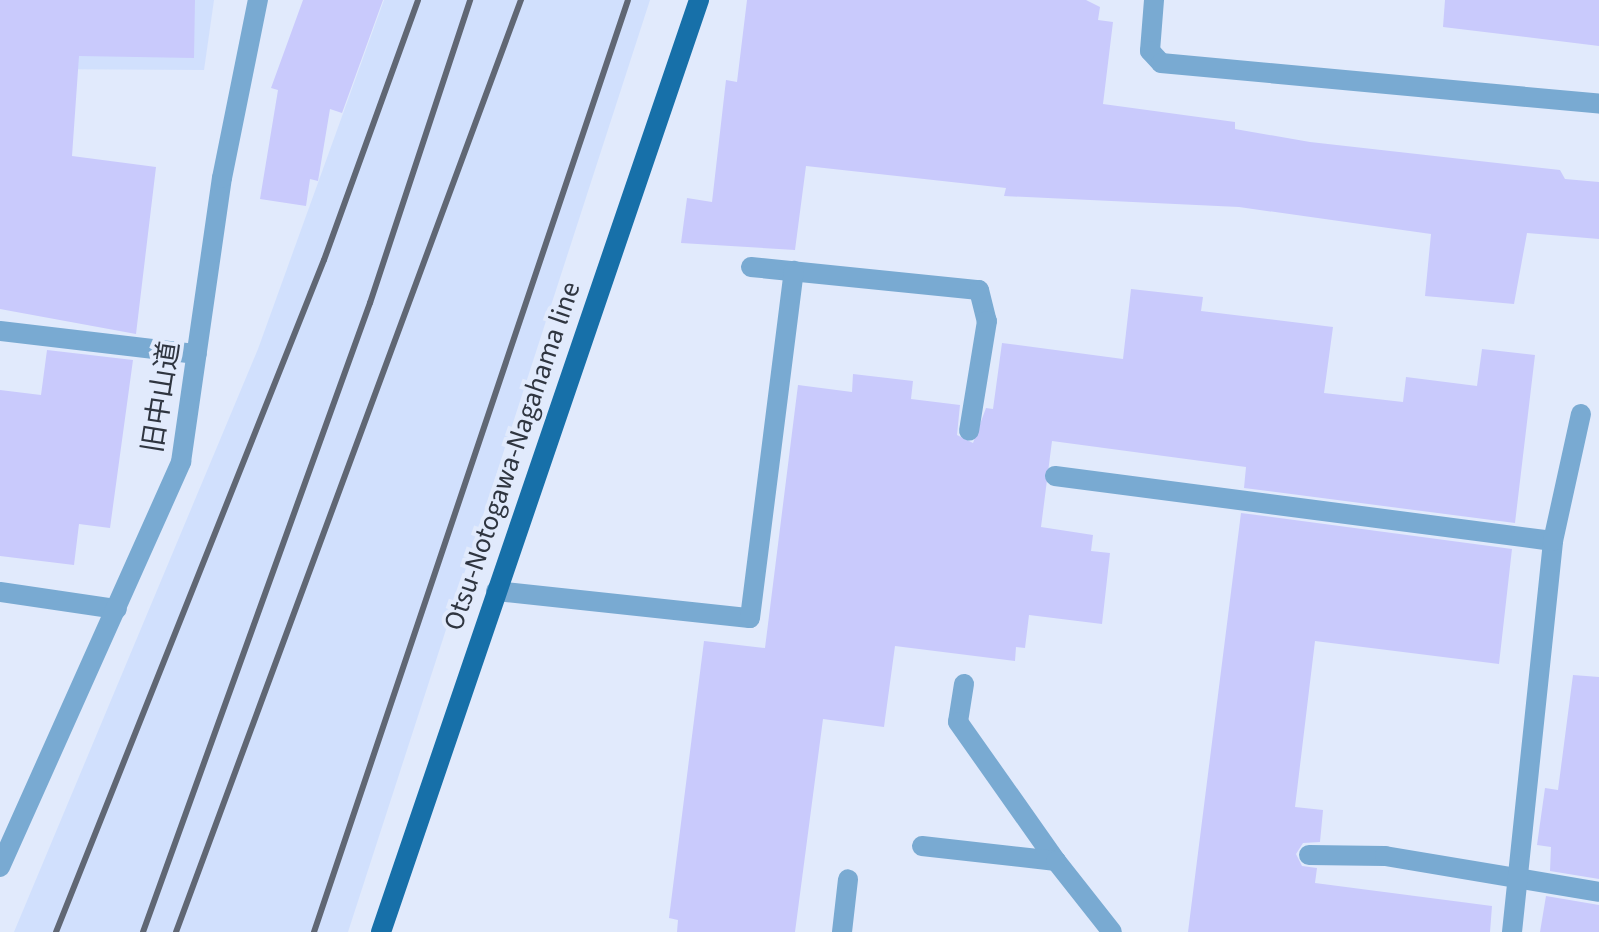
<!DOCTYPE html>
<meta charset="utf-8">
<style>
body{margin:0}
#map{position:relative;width:1599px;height:932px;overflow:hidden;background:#e1eafc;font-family:"Source Sans 3","Noto Sans JP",sans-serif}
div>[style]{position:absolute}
.built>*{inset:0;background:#d1e0fd}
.building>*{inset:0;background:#c9cafc}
.service>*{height:20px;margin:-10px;padding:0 10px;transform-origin:10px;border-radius:10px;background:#79aad2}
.minor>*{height:20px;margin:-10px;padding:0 10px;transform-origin:10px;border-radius:10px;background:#79aad2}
.primary>*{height:20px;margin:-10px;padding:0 10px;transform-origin:10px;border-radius:10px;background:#1770a9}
.rail>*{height:6px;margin:-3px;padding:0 3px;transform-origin:3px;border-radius:3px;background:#606774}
span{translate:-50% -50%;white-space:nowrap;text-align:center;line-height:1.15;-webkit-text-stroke:8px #e1eafc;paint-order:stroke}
.street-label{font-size:28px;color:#2f3540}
</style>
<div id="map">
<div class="built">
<div style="clip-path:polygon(0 0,214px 0,204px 70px,26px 69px)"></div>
<div style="clip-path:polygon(384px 0,650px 0,348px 932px,14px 932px,258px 349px)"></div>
</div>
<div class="building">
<div style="clip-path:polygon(0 0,195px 0,194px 58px,79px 56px,72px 156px,156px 167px,136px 334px,0 309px)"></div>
<div style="clip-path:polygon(303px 0,383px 0,342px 113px,330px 109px,318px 181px,310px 179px,306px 206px,260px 199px,278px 90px,271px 88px)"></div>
<div style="clip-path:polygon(747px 0,1086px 0,1100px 7px,1098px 20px,1113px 22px,1103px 104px,1235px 122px,1235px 129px,1310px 142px,1560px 170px,1565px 179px,1599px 182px,1599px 239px,1527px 233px,1514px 304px,1425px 296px,1431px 234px,1239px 207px,1004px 196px,1006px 188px,806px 166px,795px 250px,681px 243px,687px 198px,712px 202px,726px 80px,737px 82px)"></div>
<div style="clip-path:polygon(1445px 0,1599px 0,1599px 46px,1443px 27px)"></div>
<div style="clip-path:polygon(1131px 289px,1203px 297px,1201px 311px,1333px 327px,1324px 393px,1403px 402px,1406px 377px,1477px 386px,1482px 349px,1535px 355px,1515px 523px,1244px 488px,1246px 467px,1052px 441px,1041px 527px,1093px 535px,1091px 551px,1110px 553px,1102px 624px,1029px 615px,1025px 648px,1016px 647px,1015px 661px,895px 646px,884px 727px,823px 719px,795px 932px,677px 932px,678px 920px,669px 918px,704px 641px,765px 648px,798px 385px,852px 392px,853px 374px,913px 381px,911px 399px,960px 405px,957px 435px,973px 443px,986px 408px,993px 409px,1002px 343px,1123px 359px)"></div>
<div style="clip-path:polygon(47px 350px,133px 360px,110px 528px,79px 524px,74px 565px,0 556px,0 390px,41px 395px)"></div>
<div style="clip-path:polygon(1241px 513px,1512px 549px,1499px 664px,1315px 641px,1295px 807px,1323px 810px,1320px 842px,1303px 843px,1296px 854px,1302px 866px,1317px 868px,1315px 883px,1492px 906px,1490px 932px,1188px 932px)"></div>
<div style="clip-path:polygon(1573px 675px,1599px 677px,1599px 879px,1550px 871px,1551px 847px,1537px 845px,1545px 788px,1558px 790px)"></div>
<div style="clip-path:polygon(1546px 896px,1599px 905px,1599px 932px,1540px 932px)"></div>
</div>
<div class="service">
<div style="left:751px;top:267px;width:229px;rotate:5.8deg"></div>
<div style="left:979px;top:290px;width:32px;rotate:76deg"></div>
<div style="left:987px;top:321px;width:111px;rotate:99.3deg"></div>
<div style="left:1055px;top:476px;width:502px;rotate:7.44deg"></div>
<div style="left:496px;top:591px;width:255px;rotate:6.1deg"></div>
<div style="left:750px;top:618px;width:350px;rotate:-82.8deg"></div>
<div style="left:964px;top:684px;width:38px;rotate:99deg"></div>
<div style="left:958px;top:722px;width:170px;rotate:54.8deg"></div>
<div style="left:922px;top:846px;width:135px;rotate:6.4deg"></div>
<div style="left:1056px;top:861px;width:90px;rotate:51.7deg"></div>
<div style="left:1309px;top:855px;width:76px;rotate:0.8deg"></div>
<div style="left:1385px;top:856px;width:217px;rotate:9.5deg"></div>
<div style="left:842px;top:932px;width:53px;rotate:-83.5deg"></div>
<div style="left:1512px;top:932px;width:393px;rotate:-84deg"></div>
<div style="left:1553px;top:541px;width:130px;rotate:-77.6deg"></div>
</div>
<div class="minor">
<div style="left:1154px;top:0;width:51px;rotate:94.5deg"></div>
<div style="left:1150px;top:51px;width:16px;rotate:47deg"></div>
<div style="left:1161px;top:63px;width:440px;rotate:5.3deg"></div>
<div style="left:0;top:331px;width:198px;rotate:6.7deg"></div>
<div style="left:0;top:592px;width:118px;rotate:8.3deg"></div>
<div style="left:0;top:867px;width:444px;rotate:-65.9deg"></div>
<div style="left:181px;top:462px;width:287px;rotate:-81.8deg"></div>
<div style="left:222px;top:178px;width:182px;rotate:-78.6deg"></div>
</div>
<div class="primary">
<div style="left:381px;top:932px;width:985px;rotate:-71.16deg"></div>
</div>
<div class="rail">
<div style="left:56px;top:932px;width:723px;rotate:-68.26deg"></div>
<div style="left:324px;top:260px;width:276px;rotate:-70.1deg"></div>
<div style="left:143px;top:932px;width:669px;rotate:-70.16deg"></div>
<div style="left:370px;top:303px;width:319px;rotate:-71.7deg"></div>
<div style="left:176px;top:932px;width:994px;rotate:-69.69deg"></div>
<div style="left:314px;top:932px;width:983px;rotate:-71.38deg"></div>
</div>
<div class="street-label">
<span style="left:161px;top:397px;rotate:-81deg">旧中山道</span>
<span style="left:512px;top:456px;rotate:-71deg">Otsu-Notogawa-Nagahama line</span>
</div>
</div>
